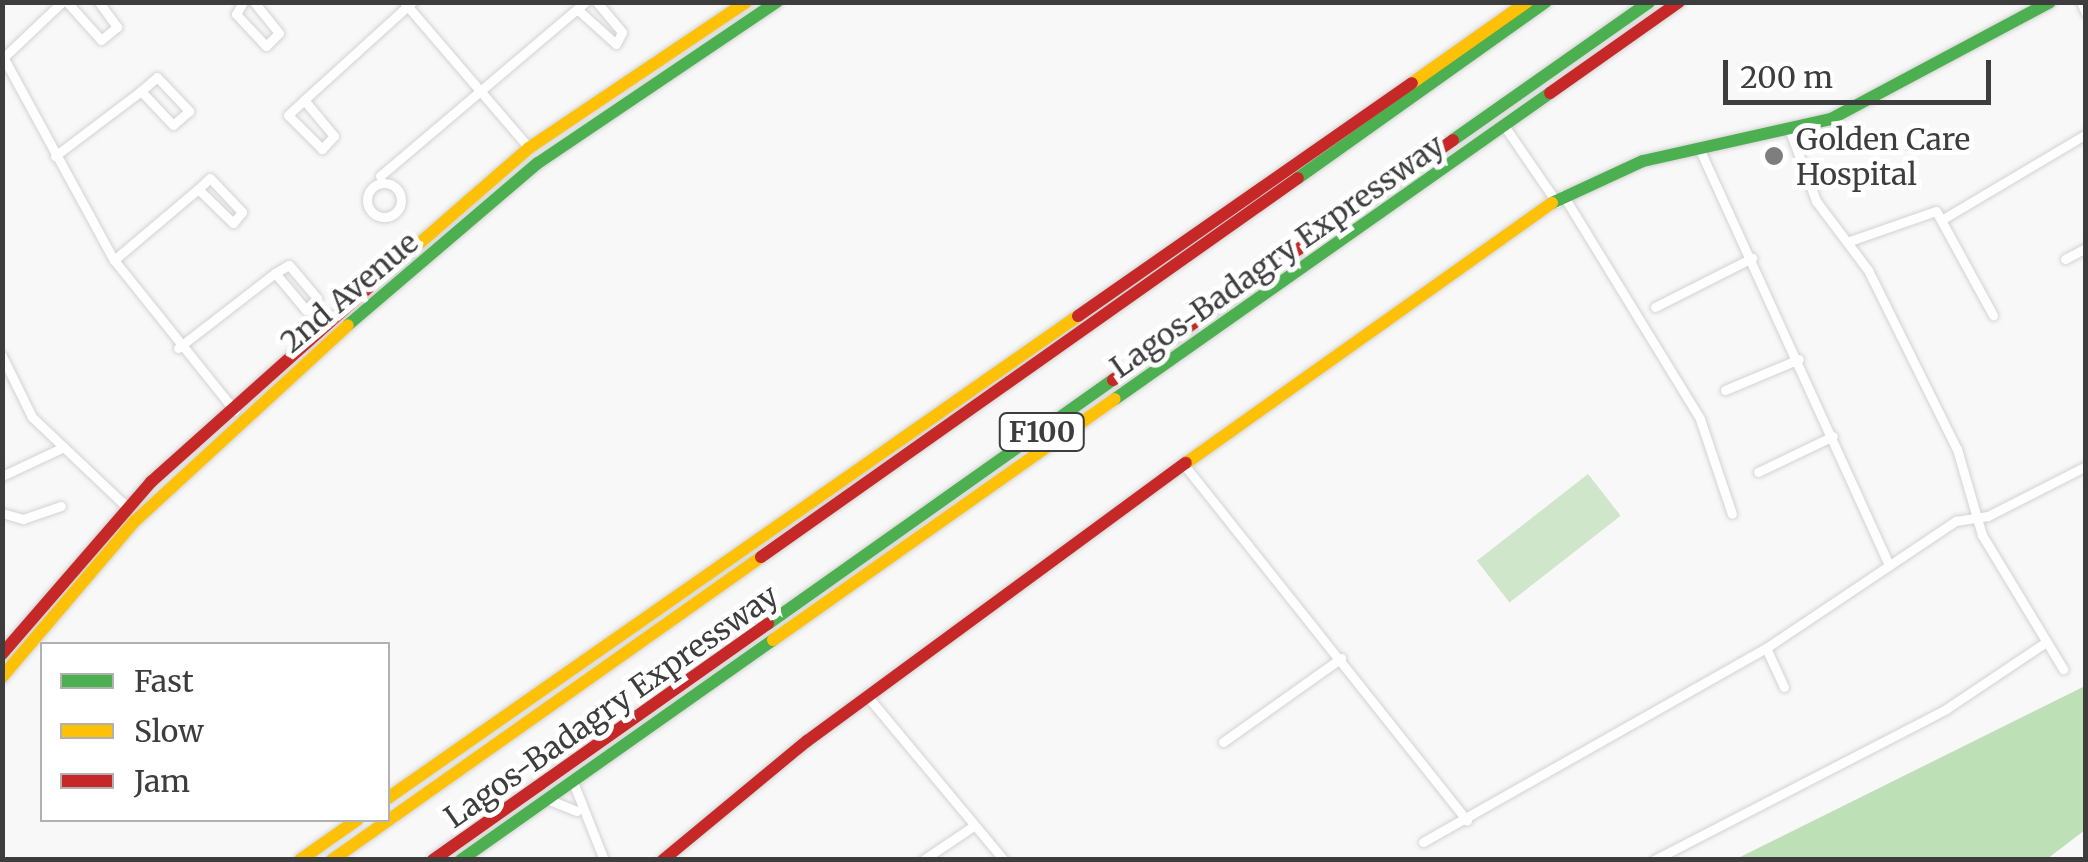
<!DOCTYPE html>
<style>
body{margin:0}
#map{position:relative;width:2088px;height:862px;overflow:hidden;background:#f7f8f7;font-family:Merriweather,serif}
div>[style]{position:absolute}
.green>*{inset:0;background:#cfe6ca;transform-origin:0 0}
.forest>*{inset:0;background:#bee0b6}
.roads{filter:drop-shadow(0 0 2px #d2d3d2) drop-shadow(0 0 2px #d2d3d2)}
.street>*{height:9px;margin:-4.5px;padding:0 4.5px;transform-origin:4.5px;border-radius:4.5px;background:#fefefe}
.street>.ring{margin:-4.5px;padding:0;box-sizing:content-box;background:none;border:9px solid #fefefe;border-radius:50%}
.fast>*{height:12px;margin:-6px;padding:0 6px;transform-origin:6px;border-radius:6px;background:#4caf50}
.slow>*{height:12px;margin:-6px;padding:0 6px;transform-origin:6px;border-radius:6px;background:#ffc107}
.jam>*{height:12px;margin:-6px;padding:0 6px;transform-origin:6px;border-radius:6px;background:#c62828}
.dots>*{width:28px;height:28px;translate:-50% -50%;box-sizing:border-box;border:5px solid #fff;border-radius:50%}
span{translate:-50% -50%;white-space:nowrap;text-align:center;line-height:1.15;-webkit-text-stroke:10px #fff;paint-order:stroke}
.shield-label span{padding:2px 8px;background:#fff;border:2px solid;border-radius:8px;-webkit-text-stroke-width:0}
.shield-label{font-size:28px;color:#3c3d3c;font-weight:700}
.poi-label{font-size:30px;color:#3c3d3c}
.left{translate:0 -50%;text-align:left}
.street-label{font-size:30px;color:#3c3d3c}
.frame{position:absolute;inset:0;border:5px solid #3c3d3c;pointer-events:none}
.legend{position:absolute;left:40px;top:642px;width:350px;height:180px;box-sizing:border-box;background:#fff;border:2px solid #b1b1b1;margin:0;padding:12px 18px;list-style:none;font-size:30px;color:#3c3d3c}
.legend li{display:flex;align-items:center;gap:20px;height:50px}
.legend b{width:50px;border:2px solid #b1b1b1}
.scale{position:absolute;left:1723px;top:60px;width:268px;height:45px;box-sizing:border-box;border:5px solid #3c3d3c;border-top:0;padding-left:12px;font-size:30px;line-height:35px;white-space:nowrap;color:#3c3d3c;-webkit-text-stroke:8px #fff;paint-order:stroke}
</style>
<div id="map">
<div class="green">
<div style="left:1588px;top:474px;width:53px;height:141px;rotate:52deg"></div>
</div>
<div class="forest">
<div style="clip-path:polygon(2085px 686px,2085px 830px,2047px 859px,1736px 859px)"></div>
</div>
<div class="roads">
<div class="street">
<div style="left:67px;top:2px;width:51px;rotate:48.2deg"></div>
<div style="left:101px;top:40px;width:21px;rotate:-39deg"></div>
<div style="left:117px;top:27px;width:31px;rotate:-126deg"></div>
<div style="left:243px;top:2px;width:14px;rotate:120deg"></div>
<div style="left:236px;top:14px;width:44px;rotate:46.8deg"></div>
<div style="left:266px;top:46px;width:18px;rotate:-45deg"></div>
<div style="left:279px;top:33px;width:40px;rotate:-129deg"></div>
<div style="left:404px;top:2px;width:192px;rotate:49.4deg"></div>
<div style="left:2081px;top:2px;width:12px;rotate:66deg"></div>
<div style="left:577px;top:9px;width:52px;rotate:41.9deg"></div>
<div style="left:616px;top:44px;width:13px;rotate:-63deg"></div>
<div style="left:622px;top:32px;width:39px;rotate:-130deg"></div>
<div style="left:2px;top:55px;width:234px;rotate:61.4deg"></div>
<div style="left:114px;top:260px;width:193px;rotate:51.3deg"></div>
<div style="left:4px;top:57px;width:80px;rotate:-43.5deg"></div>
<div style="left:157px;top:77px;width:47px;rotate:46.7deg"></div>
<div style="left:189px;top:111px;width:21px;rotate:139deg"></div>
<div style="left:173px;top:125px;width:47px;rotate:-133.3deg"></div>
<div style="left:141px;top:91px;width:21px;rotate:-41deg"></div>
<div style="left:304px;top:100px;width:146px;rotate:-42.2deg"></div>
<div style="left:304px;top:100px;width:47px;rotate:50.2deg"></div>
<div style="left:334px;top:136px;width:18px;rotate:133deg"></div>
<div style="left:322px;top:149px;width:48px;rotate:-135deg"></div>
<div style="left:288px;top:115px;width:22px;rotate:-43deg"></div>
<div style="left:1505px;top:127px;width:92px;rotate:55.6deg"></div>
<div style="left:1791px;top:134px;width:72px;rotate:69.5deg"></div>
<div style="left:1816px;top:201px;width:86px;rotate:53deg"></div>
<div style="left:1868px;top:270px;width:200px;rotate:63.6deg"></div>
<div style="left:1957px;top:449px;width:90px;rotate:73.8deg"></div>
<div style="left:1982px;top:535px;width:157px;rotate:58.8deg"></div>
<div style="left:1699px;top:148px;width:457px;rotate:65.5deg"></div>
<div style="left:55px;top:156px;width:108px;rotate:-37.1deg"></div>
<div style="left:380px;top:176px;width:269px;rotate:-40.3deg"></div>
<div style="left:210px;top:178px;width:47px;rotate:46.7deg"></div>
<div style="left:242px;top:212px;width:14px;rotate:129deg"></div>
<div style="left:233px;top:223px;width:49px;rotate:-135.8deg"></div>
<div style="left:198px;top:189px;width:16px;rotate:-43deg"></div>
<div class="ring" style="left:367px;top:183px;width:25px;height:25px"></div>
<div style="left:1563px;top:195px;width:263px;rotate:58.5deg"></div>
<div style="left:1700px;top:419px;width:100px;rotate:71.4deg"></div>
<div style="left:1943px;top:219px;width:166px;rotate:-30.7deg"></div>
<div style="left:1847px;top:242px;width:94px;rotate:-19.2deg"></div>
<div style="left:1936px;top:211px;width:119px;rotate:61.3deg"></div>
<div style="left:2065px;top:259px;width:24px;rotate:-28deg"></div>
<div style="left:114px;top:260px;width:110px;rotate:-40.2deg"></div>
<div style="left:289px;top:265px;width:43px;rotate:49.7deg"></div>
<div style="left:317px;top:298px;width:16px;rotate:133deg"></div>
<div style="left:306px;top:310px;width:48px;rotate:-130deg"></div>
<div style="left:275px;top:273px;width:16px;rotate:-30deg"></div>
<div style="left:1655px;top:307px;width:109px;rotate:-26.8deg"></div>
<div style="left:178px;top:348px;width:123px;rotate:-37.7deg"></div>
<div style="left:2px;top:356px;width:68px;rotate:63.8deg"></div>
<div style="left:32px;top:417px;width:132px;rotate:43.5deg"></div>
<div style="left:1725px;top:390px;width:80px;rotate:-22.7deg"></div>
<div style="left:1185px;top:466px;width:453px;rotate:51.5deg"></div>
<div style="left:1758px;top:472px;width:83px;rotate:-25.6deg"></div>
<div style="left:2px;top:476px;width:68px;rotate:-25.1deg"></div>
<div style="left:2px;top:513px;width:22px;rotate:16deg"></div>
<div style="left:23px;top:519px;width:40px;rotate:-18.9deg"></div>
<div style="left:1766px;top:648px;width:43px;rotate:65.2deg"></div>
<div style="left:868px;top:697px;width:212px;rotate:50.2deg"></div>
<div style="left:1223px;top:742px;width:145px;rotate:-35.4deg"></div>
<div style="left:573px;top:782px;width:84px;rotate:68.3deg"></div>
<div style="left:547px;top:799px;width:32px;rotate:22deg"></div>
<div style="left:1423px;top:842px;width:394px;rotate:-29.5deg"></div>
<div style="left:1766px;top:648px;width:229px;rotate:-33.8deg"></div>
<div style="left:1956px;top:521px;width:32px;rotate:-9deg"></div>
<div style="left:1988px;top:516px;width:110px;rotate:-27deg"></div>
<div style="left:923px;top:860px;width:59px;rotate:-34deg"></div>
<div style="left:1654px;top:860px;width:329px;rotate:-27.3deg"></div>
<div style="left:1946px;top:709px;width:120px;rotate:-33.8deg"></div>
</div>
<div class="fast">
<div style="left:1453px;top:140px;width:240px;rotate:-35.1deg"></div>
<div style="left:1298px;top:178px;width:304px;rotate:-35.4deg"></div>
<div style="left:1552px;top:203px;width:100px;rotate:-24.8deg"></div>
<div style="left:1643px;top:161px;width:193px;rotate:-12.6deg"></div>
<div style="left:1831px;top:119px;width:248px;rotate:-28.1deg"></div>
<div style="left:348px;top:325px;width:250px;rotate:-40.5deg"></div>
<div style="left:538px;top:163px;width:288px;rotate:-34deg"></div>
<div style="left:1115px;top:399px;width:532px;rotate:-35.12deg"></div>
<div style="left:768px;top:624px;width:423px;rotate:-35.3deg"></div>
<div style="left:461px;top:860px;width:382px;rotate:-35.2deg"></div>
</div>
<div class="slow">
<div style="left:1412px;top:83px;width:141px;rotate:-35.2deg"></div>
<div style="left:384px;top:274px;width:192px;rotate:-41deg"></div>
<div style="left:529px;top:148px;width:262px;rotate:-33.9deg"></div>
<div style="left:1186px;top:463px;width:449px;rotate:-35.4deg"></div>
<div style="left:773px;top:640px;width:418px;rotate:-35.2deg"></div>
<div style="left:2px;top:677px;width:205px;rotate:-49.6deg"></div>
<div style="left:135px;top:521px;width:289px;rotate:-42.6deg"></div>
<div style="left:388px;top:798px;width:842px;rotate:-34.94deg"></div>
<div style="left:300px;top:860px;width:70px;rotate:-35.1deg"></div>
<div style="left:332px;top:860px;width:525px;rotate:-35.23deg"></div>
</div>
<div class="jam">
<div style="left:1550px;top:93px;width:158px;rotate:-35.2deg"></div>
<div style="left:1078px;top:316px;width:407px;rotate:-34.9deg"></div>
<div style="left:1113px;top:380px;width:416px;rotate:-35.2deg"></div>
<div style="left:761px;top:557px;width:657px;rotate:-35.21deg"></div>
<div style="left:2px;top:654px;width:228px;rotate:-49.1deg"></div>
<div style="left:151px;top:482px;width:312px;rotate:-41.8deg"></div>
<div style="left:433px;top:860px;width:410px;rotate:-35.2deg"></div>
<div style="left:663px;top:860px;width:187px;rotate:-39.6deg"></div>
<div style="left:807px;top:741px;width:470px;rotate:-36.3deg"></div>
</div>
</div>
<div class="dots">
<div style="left:1774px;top:156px;background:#7d7e7d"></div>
</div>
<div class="shield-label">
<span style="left:1042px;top:432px">F100</span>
</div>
<div class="poi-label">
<span class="left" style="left:1796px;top:156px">Golden Care<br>Hospital</span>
</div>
<div class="street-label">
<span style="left:1277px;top:256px;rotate:-35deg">Lagos-Badagry Expressway</span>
<span style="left:349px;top:292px;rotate:-40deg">2nd Avenue</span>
<span style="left:611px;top:706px;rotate:-35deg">Lagos-Badagry Expressway</span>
</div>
<div class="frame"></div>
<ul class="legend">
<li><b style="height:12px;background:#4caf50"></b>Fast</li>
<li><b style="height:12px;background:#ffc107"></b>Slow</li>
<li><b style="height:12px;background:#c62828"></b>Jam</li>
</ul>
<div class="scale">200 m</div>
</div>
